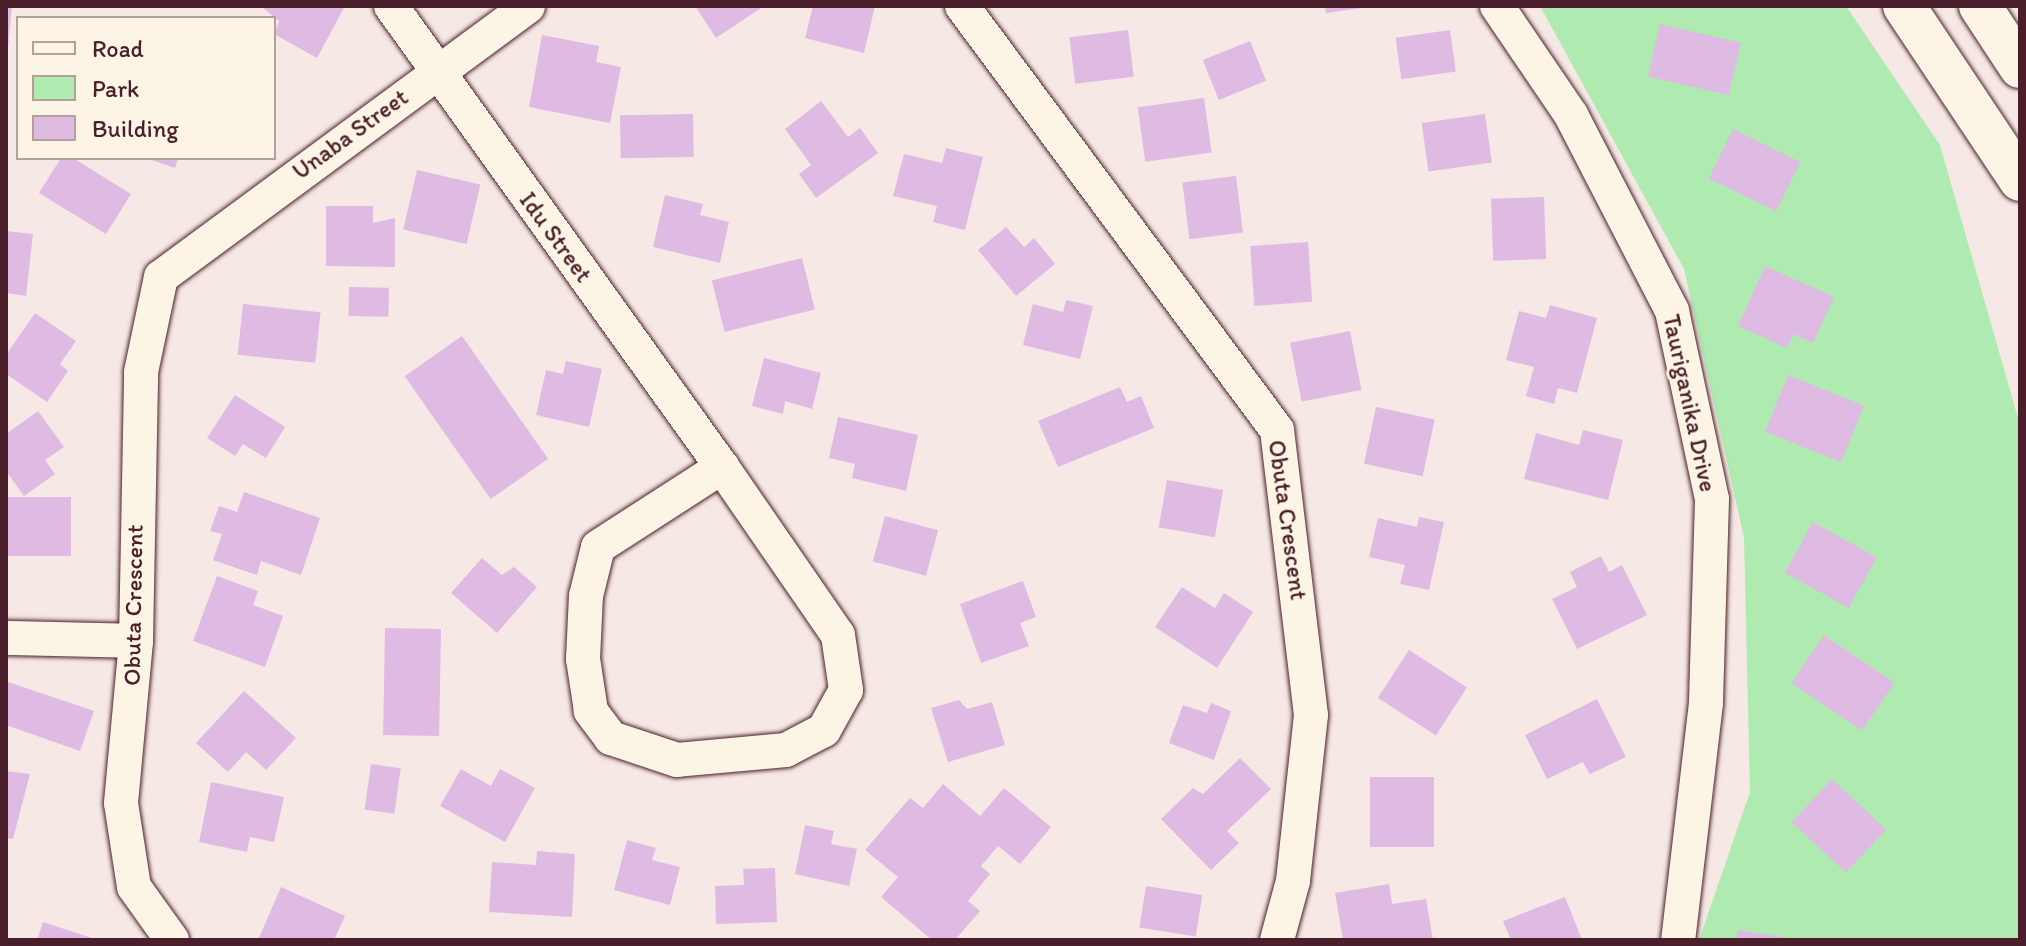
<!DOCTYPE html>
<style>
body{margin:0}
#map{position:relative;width:2026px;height:946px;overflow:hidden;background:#f6e9e5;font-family:Itim,sans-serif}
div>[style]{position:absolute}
.green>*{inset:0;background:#afebb1}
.building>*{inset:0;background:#dfbae3;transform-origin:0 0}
.roads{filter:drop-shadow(0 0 2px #4a1f2b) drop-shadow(0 0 2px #4a1f2b)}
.minor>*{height:34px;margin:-17px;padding:0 17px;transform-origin:17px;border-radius:17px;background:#fcf5e5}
.tertiary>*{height:42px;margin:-21px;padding:0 21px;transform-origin:21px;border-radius:21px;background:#fcf5e5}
span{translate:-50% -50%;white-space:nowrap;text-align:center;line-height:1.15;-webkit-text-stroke:6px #fcf5e5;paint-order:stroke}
.street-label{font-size:24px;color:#4a1f2b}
.frame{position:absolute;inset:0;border:8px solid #4a1f2b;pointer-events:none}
.legend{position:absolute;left:16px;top:16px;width:260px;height:144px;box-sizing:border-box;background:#fcf5e5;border:2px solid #b59f9b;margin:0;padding:10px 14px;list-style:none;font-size:24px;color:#4a1f2b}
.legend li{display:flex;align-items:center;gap:16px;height:40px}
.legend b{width:40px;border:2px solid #b59f9b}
</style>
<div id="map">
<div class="green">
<div style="clip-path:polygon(1540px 6px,1846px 6px,1940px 145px,2020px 425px,2020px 940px,1699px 940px,1750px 792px,1744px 538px,1684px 269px)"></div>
</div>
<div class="building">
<div style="clip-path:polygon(6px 6px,12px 6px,8px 48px,6px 48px)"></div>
<div style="clip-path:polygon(261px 6px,345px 6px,317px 58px,274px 34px,279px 21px)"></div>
<div style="clip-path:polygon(695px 6px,764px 6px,716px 38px)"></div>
<div style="clip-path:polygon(813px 6px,875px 6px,864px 53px,805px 38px)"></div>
<div style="clip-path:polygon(1325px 6px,1362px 6px,1362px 8px,1326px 13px)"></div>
<div style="left:1660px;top:24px;width:83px;height:54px;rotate:13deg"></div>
<div style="left:1128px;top:30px;width:47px;height:59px;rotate:83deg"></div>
<div style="left:1450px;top:30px;width:42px;height:55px;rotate:82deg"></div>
<div style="clip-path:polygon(542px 35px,599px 46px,596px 62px,621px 67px,610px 123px,529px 107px)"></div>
<div style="left:1250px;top:41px;width:43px;height:51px;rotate:68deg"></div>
<div style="left:1204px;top:98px;width:55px;height:67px;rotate:82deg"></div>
<div style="clip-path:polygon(821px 101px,848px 137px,860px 128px,878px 153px,816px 198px,799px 174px,811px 165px,785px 129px)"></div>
<div style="left:693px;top:114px;width:43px;height:73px;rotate:89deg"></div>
<div style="left:1485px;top:114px;width:49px;height:64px;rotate:82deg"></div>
<div style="left:1733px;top:129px;width:75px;height:55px;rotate:26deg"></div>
<div style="clip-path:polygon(946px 148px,983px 157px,965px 230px,933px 222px,937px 206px,893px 196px,904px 154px,942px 163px)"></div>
<div style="clip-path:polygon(61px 158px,73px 158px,131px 194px,106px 234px,39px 193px)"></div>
<div style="clip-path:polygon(146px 158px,178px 158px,175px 168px)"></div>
<div style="left:417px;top:170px;width:65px;height:61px;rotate:13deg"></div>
<div style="left:1236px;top:176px;width:57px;height:54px;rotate:83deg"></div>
<div style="clip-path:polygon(665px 195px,703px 204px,700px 215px,729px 222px,720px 263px,653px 247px)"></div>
<div style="left:1544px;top:197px;width:62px;height:53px;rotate:88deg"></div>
<div style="clip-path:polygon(326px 206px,373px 206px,373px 223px,395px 218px,395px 267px,326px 266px)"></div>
<div style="clip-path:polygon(1006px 227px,1024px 247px,1034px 238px,1055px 264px,1016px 296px,978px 250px)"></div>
<div style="clip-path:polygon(6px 231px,33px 234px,26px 296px,6px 293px)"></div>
<div style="left:1308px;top:242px;width:60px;height:58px;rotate:86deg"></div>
<div style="left:802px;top:258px;width:53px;height:93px;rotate:76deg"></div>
<div style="clip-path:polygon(1765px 266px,1834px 297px,1813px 343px,1793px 334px,1787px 348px,1738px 326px)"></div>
<div style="left:349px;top:287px;width:40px;height:29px;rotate:1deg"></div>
<div style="clip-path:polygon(1066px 300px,1093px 306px,1080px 359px,1023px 345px,1033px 304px,1063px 312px)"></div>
<div style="left:243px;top:304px;width:78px;height:51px;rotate:6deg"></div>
<div style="clip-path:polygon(1550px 305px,1597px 318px,1577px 393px,1558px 388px,1554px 404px,1526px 396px,1534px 367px,1506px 360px,1519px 311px,1546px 318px)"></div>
<div style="clip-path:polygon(35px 313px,76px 341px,60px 364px,68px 371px,47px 402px,6px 374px,6px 355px)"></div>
<div style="left:1350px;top:331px;width:60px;height:61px;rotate:79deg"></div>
<div style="left:462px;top:336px;width:150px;height:70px;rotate:55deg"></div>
<div style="clip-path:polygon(764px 358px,821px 373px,812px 409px,785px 401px,783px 414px,752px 406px)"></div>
<div style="clip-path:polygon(566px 361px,602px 369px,589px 427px,536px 415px,546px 370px,563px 374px)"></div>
<div style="left:1788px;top:375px;width:82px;height:61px;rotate:22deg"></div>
<div style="clip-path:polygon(1120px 387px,1127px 402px,1141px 396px,1154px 428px,1058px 467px,1038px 421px)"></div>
<div style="clip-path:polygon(235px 395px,285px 427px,266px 458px,243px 444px,235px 456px,207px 438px)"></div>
<div style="left:1376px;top:407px;width:60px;height:58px;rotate:12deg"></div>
<div style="clip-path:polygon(38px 411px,64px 447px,45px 460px,55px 474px,24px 496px,6px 471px,6px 434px)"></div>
<div style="clip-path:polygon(838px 417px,918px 435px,906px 491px,852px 478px,855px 464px,829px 458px)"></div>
<div style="clip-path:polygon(1583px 430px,1623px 440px,1608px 500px,1524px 479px,1536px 433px,1579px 445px)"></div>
<div style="left:1167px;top:480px;width:57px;height:48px;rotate:10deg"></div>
<div style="clip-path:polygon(244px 492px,320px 518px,301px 575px,261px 561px,257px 575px,213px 560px,222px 534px,210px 531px,219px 506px,237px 512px)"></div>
<div style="left:6px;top:497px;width:65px;height:59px"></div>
<div style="left:885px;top:516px;width:55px;height:47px;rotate:15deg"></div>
<div style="clip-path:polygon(1419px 517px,1444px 522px,1429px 590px,1400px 584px,1405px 565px,1369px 557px,1378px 518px,1417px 527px)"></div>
<div style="left:1813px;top:522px;width:73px;height:58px;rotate:29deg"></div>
<div style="clip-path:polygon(1601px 556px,1609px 572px,1622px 565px,1647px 615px,1577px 649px,1552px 599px,1577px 587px,1570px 572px)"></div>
<div style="clip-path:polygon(482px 558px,502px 575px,514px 567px,537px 587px,497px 633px,451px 593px)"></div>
<div style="clip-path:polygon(217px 576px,258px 591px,253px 605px,283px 616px,265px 667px,193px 641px)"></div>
<div style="clip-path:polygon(1023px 581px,1036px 617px,1020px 623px,1029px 646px,981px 663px,960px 604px)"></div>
<div style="clip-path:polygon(1182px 587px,1215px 608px,1224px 593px,1253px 612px,1217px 668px,1155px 627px)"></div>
<div style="left:385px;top:628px;width:56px;height:107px;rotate:1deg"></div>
<div style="left:1824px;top:635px;width:85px;height:58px;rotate:34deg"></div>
<div style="left:1409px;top:650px;width:69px;height:57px;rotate:33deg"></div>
<div style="clip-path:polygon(8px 682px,94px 711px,80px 751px,6px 725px)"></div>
<div style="clip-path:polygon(244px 691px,296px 738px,266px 770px,246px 752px,228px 772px,196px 743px)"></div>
<div style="clip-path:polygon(1597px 699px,1626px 757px,1590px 774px,1583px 762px,1547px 779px,1525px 735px)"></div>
<div style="clip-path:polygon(959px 700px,967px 709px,992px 702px,1005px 745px,948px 762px,931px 708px)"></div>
<div style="clip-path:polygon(1211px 703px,1231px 711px,1214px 760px,1169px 743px,1183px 705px,1207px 713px)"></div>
<div style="clip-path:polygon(1240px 758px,1271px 789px,1227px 831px,1239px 843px,1211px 870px,1161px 819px,1193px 788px,1203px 794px)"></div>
<div style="left:371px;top:764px;width:30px;height:46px;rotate:8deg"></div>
<div style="clip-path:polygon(461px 769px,491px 786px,500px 769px,535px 788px,505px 842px,440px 806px)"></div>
<div style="clip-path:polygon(6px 771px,30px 774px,13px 839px,6px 838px)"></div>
<div style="left:1370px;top:777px;width:64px;height:70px"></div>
<div style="left:1832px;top:779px;width:74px;height:59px;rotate:43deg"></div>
<div style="clip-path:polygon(211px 782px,284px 797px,274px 842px,250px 837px,247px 852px,199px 842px)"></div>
<div style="clip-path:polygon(943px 784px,980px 816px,1004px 788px,1051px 827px,1020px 864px,998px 846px,981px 866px,990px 874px,968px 901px,980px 911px,955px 940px,932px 940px,881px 897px,898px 877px,865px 850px,910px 798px,923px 808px)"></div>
<div style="clip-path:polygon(805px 825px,834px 831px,831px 844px,857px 849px,849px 886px,795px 874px)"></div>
<div style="clip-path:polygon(627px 840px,656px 848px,652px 860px,680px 867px,670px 905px,614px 890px)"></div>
<div style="clip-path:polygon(537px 851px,575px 854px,572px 917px,489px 912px,492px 862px,536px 865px)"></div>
<div style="clip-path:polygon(775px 868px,777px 922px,716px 924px,715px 886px,744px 885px,743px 869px)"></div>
<div style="clip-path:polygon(1389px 884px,1392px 904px,1426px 899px,1433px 940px,1343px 940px,1335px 893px)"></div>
<div style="left:1146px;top:886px;width:57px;height:42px;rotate:9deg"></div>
<div style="clip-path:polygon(281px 887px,345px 916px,334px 940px,258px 940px)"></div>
<div style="clip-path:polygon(1565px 897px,1582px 940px,1511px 940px,1503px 921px)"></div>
<div style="clip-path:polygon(43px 922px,95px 939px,95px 940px,37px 940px)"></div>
<div style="clip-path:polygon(1738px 930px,1789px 938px,1789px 940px,1736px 940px)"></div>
</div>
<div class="roads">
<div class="minor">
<div style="left:391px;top:6px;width:568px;rotate:54.32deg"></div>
<div style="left:722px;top:467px;width:204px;rotate:55.4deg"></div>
<div style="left:838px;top:635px;width:56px;rotate:81.7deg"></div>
<div style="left:846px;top:690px;width:46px;rotate:118.8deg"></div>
<div style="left:824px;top:730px;width:43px;rotate:152.2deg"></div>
<div style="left:786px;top:750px;width:109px;rotate:174.8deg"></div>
<div style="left:677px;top:760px;width:70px;rotate:-161.6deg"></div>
<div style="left:611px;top:738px;width:34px;rotate:-127deg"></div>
<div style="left:591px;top:711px;width:53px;rotate:-98.7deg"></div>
<div style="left:583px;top:659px;width:63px;rotate:-87.3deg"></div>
<div style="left:586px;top:596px;width:50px;rotate:-76.2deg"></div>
<div style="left:598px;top:547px;width:148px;rotate:-32.8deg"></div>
<div style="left:962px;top:6px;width:528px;rotate:53.39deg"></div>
<div style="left:1277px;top:430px;width:287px;rotate:83.2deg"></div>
<div style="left:1311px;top:715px;width:167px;rotate:96.2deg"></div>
<div style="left:1293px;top:881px;width:61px;rotate:105.2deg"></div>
<div style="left:1497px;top:6px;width:132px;rotate:55.8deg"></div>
<div style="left:1571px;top:115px;width:220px;rotate:62.7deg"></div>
<div style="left:1672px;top:311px;width:192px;rotate:78deg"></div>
<div style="left:1712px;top:499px;width:204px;rotate:91.7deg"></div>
<div style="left:1706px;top:703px;width:239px;rotate:96.7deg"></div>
<div style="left:6px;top:638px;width:130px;rotate:1.3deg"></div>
<div style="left:172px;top:940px;width:65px;rotate:-125.6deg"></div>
<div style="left:134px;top:887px;width:85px;rotate:-98.8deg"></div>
<div style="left:121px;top:803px;width:163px;rotate:-84.7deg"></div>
<div style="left:136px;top:641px;width:269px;rotate:-88.9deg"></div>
<div style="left:141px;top:372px;width:97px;rotate:-78.1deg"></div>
<div style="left:161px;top:277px;width:456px;rotate:-36.4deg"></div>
</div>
<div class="tertiary">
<div style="left:1904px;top:6px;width:209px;rotate:56.3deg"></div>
<div style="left:1980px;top:6px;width:73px;rotate:56.7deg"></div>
</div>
</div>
<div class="street-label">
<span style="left:350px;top:134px;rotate:-36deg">Unaba Street</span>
<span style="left:556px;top:237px;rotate:54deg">Idu Street</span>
<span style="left:1690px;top:403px;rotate:78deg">Tauriganika Drive</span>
<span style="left:1288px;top:520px;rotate:82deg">Obuta Crescent</span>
<span style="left:133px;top:605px;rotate:-89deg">Obuta Crescent</span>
</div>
<div class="frame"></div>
<ul class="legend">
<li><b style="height:10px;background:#fcf5e5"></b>Road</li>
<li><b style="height:22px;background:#afebb1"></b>Park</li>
<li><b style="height:22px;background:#dfbae3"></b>Building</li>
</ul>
</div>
